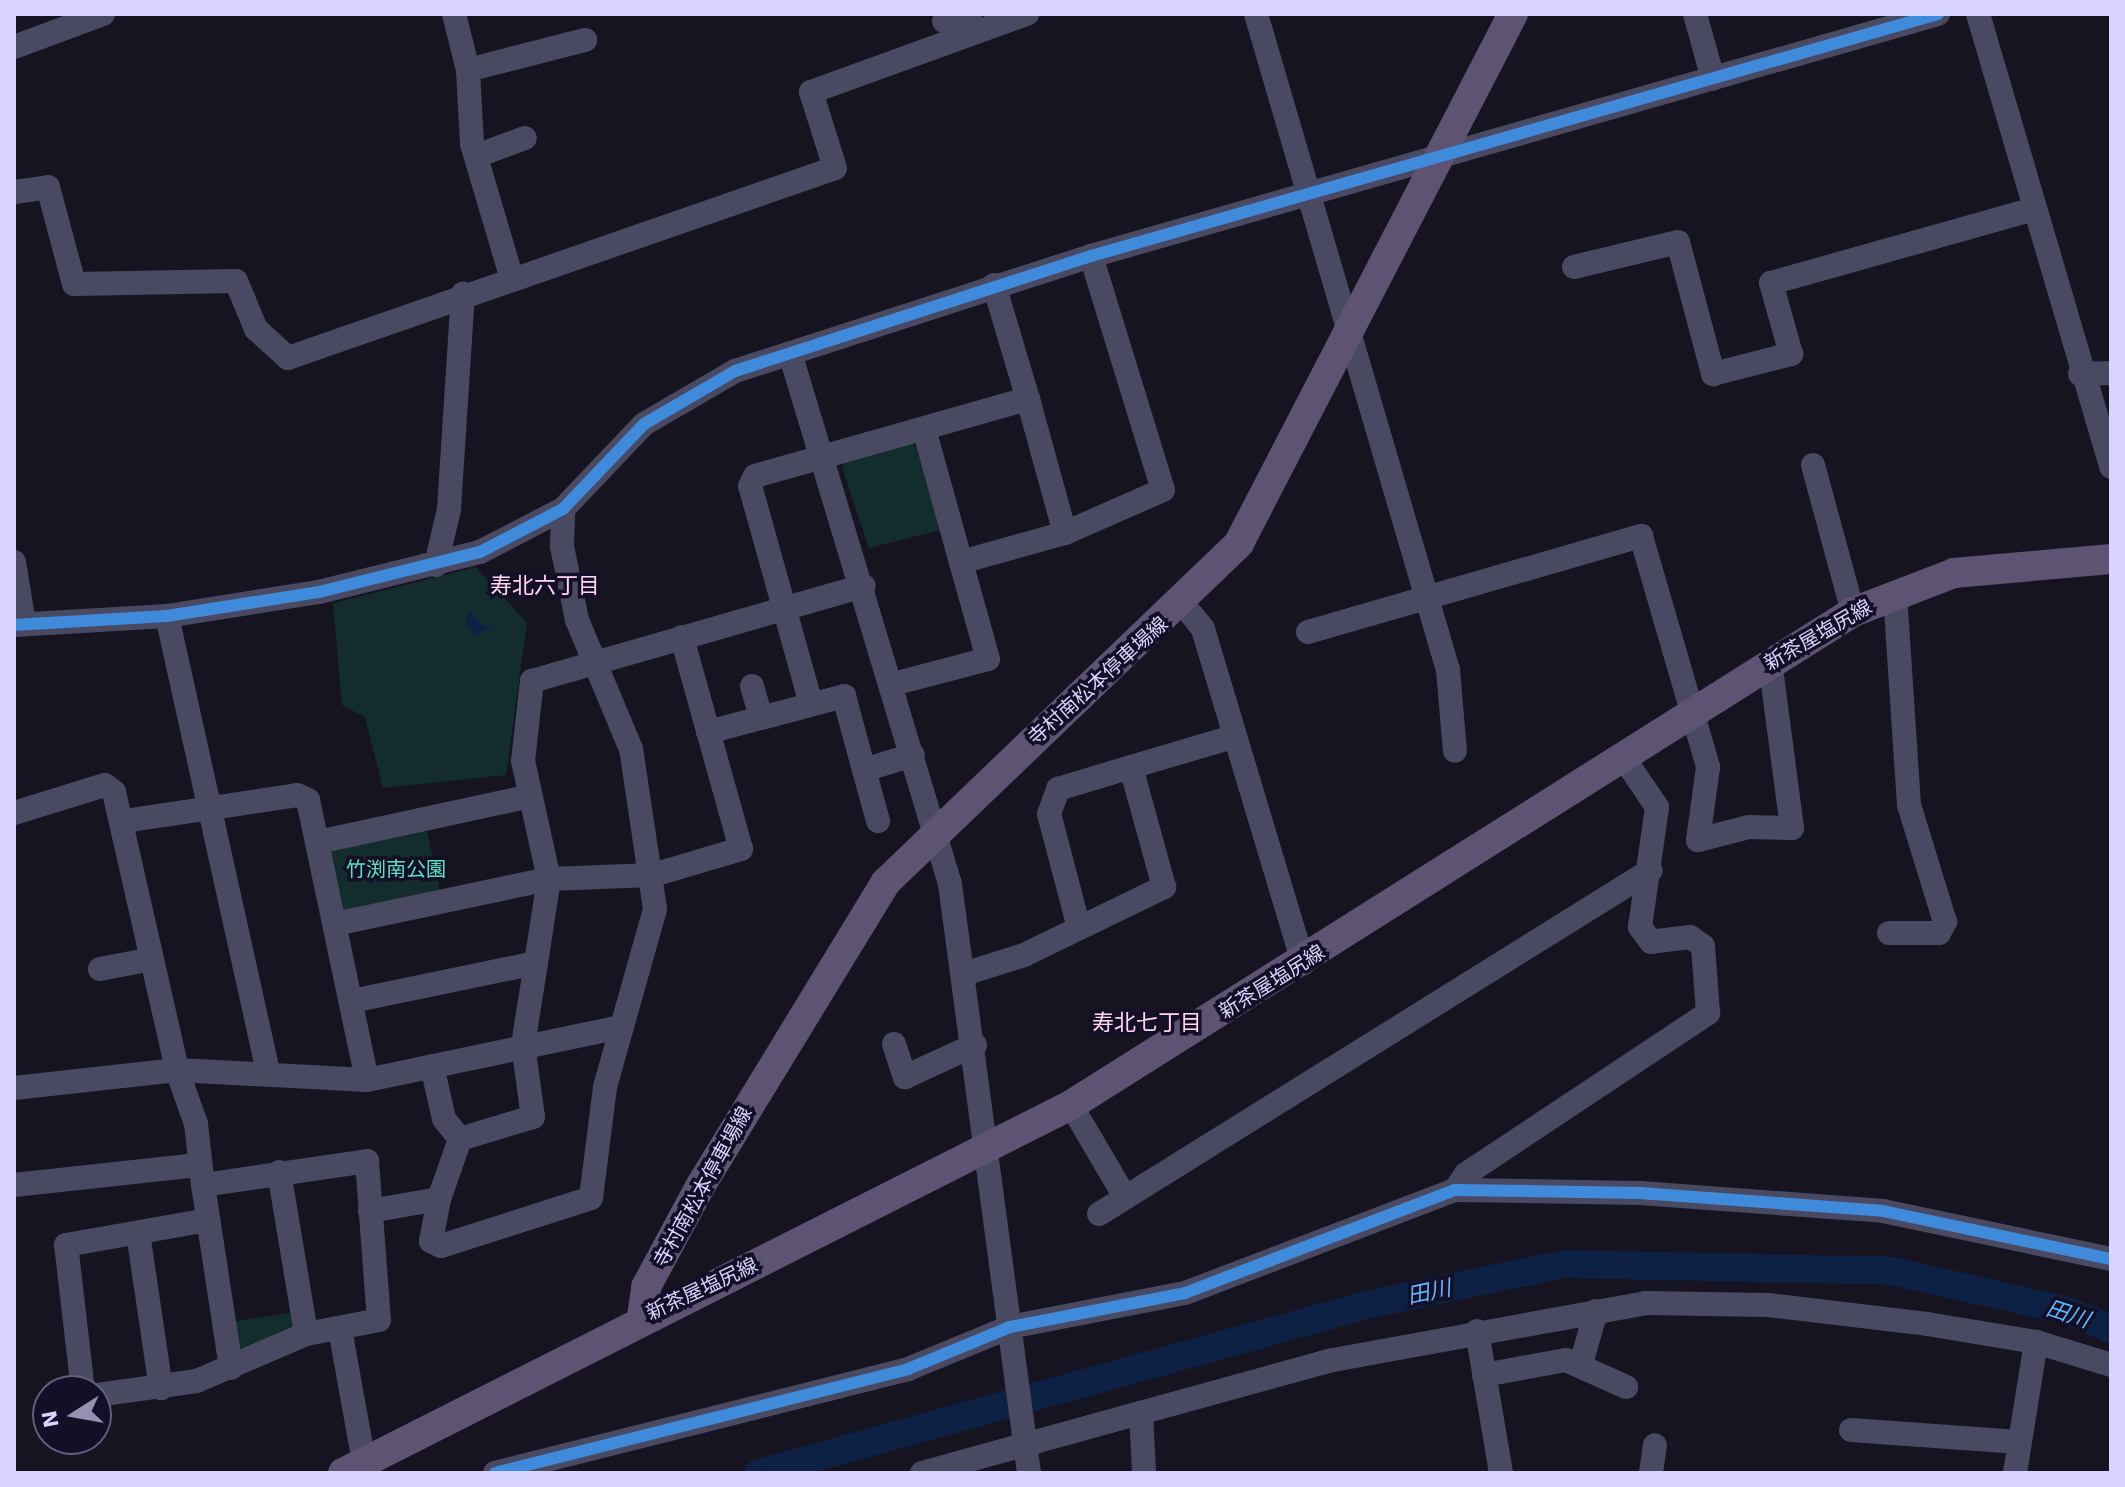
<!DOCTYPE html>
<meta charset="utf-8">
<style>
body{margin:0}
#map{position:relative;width:2125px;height:1487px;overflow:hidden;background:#161421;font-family:"Work Sans","Noto Sans JP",sans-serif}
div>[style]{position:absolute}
.green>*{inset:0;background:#132c2d}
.water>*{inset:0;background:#0d2144}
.river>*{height:28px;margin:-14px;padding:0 14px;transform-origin:14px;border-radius:14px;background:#0d2144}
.minor>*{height:24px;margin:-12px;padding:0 12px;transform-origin:12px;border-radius:12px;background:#4a4962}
.major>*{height:30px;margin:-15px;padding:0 15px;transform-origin:15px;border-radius:15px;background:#5e5373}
.cycleway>*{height:12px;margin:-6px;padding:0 6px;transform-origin:6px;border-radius:6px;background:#408adc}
span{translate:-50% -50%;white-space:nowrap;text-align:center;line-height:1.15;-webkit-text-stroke:7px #130f26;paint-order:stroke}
.street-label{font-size:20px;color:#d9d4ff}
.park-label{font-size:20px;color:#5fe0c0}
.neighbourhood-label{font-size:22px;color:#ffd6f0}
.water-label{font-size:22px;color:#62b6ff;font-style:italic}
.frame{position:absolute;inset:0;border:16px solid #d9d4ff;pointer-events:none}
.north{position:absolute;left:32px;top:1375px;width:80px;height:80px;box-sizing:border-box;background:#130f26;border:2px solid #625e7d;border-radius:50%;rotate:259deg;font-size:22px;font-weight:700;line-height:32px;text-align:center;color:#d9d4ff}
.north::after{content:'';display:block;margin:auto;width:28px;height:36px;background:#9591b1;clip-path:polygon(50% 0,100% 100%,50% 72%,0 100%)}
</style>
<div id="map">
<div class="green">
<div style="clip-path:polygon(913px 440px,945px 529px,869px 548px,842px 467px,847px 458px)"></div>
<div style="clip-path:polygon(476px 567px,527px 623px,506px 775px,383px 788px,365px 717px,342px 705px,333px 603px)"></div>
<div style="clip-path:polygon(426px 827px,441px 895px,347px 914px,339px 909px,326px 856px,334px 847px)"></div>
<div style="clip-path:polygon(295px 1312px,294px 1332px,235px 1352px,231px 1322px)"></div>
</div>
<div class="water">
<div style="clip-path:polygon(469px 610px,483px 627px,497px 625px,477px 635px,466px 624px)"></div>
</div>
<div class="river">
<div style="left:759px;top:1473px;width:634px;rotate:-15.46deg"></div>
<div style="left:1370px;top:1304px;width:199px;rotate:-11.6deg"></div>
<div style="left:1565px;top:1264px;width:327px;rotate:1.2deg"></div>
<div style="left:1892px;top:1271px;width:180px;rotate:12.8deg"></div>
<div style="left:2068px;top:1311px;width:47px;rotate:22.7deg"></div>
</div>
<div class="minor">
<div style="left:454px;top:14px;width:58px;rotate:76deg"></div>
<div style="left:468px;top:70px;width:74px;rotate:86.9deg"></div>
<div style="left:472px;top:144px;width:138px;rotate:73.5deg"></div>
<div style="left:1256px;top:14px;width:684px;rotate:73.69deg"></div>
<div style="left:1448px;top:670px;width:81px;rotate:85.1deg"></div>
<div style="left:1695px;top:14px;width:67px;rotate:74.5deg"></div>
<div style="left:1978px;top:14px;width:472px;rotate:73.6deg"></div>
<div style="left:944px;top:21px;width:27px;rotate:-15deg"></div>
<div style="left:14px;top:47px;width:95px;rotate:-20.3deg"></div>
<div style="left:468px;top:70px;width:121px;rotate:-14.4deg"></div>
<div style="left:476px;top:156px;width:52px;rotate:-20.2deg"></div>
<div style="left:14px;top:192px;width:34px;rotate:-8deg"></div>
<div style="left:48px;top:187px;width:100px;rotate:75deg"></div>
<div style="left:74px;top:284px;width:162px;rotate:-1.1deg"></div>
<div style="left:236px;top:281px;width:52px;rotate:67.4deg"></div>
<div style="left:256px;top:329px;width:43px;rotate:42.2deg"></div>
<div style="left:288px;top:358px;width:579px;rotate:-19.15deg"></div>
<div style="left:835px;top:168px;width:80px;rotate:-107.5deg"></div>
<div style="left:811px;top:92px;width:230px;rotate:-19.9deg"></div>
<div style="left:1574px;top:267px;width:107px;rotate:-13.5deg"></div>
<div style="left:1678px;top:242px;width:137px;rotate:75.1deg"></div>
<div style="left:1713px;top:374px;width:81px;rotate:-14.4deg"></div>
<div style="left:1791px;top:354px;width:74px;rotate:-105.7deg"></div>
<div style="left:1771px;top:283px;width:274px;rotate:-15.7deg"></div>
<div style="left:994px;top:285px;width:119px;rotate:73.4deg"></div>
<div style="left:790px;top:353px;width:555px;rotate:73.23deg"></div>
<div style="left:950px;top:884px;width:594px;rotate:82.36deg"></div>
<div style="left:2080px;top:374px;width:31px;rotate:-2deg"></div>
<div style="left:924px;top:429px;width:138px;rotate:74.5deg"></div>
<div style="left:1813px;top:465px;width:152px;rotate:74.8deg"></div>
<div style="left:14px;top:562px;width:62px;rotate:80.7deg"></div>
<div style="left:436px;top:565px;width:57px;rotate:-76.9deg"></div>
<div style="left:449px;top:509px;width:216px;rotate:-86.3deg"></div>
<div style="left:1183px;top:604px;width:32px;rotate:51deg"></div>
<div style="left:1203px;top:629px;width:349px;rotate:73.3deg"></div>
<div style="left:167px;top:616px;width:470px;rotate:77.5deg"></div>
<div style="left:14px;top:625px;width:153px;rotate:-3.4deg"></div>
<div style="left:167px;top:616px;width:154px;rotate:-9deg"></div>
<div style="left:319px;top:592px;width:166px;rotate:-14deg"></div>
<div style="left:480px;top:552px;width:93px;rotate:-27.4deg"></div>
<div style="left:563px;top:509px;width:117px;rotate:-46.4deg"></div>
<div style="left:644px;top:424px;width:105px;rotate:-30.2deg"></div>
<div style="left:735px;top:371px;width:374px;rotate:-17.9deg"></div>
<div style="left:1091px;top:256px;width:881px;rotate:-15.95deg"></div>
<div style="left:1308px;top:632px;width:347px;rotate:-16.1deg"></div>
<div style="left:1641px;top:536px;width:241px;rotate:73.8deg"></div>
<div style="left:1708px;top:767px;width:74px;rotate:97.8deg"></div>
<div style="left:1698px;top:840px;width:53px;rotate:-14.3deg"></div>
<div style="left:1749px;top:827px;width:43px;rotate:1.3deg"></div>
<div style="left:1792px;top:828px;width:167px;rotate:-97.5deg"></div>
<div style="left:893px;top:684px;width:98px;rotate:-14.7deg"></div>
<div style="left:988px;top:659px;width:101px;rotate:-105.6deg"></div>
<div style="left:961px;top:562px;width:108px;rotate:-15.6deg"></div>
<div style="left:1065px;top:533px;width:107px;rotate:-23.7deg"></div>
<div style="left:1163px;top:490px;width:245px;rotate:-107.1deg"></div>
<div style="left:752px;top:686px;width:32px;rotate:74deg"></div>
<div style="left:811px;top:704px;width:226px;rotate:-105.6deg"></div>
<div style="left:750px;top:486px;width:11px;rotate:-63deg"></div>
<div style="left:755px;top:476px;width:284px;rotate:-15.8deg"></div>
<div style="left:1028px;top:399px;width:139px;rotate:74.6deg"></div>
<div style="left:708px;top:732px;width:141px;rotate:-14.8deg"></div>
<div style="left:844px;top:696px;width:77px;rotate:74.9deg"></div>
<div style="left:864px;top:770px;width:51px;rotate:-17deg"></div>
<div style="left:864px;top:770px;width:53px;rotate:74.6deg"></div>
<div style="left:14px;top:813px;width:95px;rotate:-17.1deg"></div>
<div style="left:105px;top:785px;width:11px;rotate:38deg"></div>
<div style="left:114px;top:792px;width:285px;rotate:77.2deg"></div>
<div style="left:177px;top:1070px;width:57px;rotate:70.6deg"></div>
<div style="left:196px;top:1124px;width:61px;rotate:83.5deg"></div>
<div style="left:203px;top:1185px;width:166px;rotate:-8.3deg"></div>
<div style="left:367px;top:1161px;width:159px;rotate:85.7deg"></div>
<div style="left:379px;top:1320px;width:74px;rotate:169.1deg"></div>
<div style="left:306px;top:1334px;width:119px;rotate:156.7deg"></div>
<div style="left:197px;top:1381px;width:102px;rotate:172.1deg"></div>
<div style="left:124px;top:821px;width:175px;rotate:-8.5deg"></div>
<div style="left:297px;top:795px;width:12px;rotate:24deg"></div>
<div style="left:308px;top:800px;width:286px;rotate:78.1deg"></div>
<div style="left:318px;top:842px;width:217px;rotate:-12.2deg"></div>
<div style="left:335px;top:924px;width:219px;rotate:-11.9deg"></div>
<div style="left:549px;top:879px;width:104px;rotate:-2.2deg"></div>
<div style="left:653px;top:875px;width:92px;rotate:-16.5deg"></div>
<div style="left:741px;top:849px;width:220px;rotate:-105.6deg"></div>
<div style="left:1079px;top:928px;width:118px;rotate:-104.7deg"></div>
<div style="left:1049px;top:814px;width:27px;rotate:-70deg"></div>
<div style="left:1058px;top:789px;width:76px;rotate:-16.8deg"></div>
<div style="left:1889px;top:933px;width:50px"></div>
<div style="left:1939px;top:933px;width:13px;rotate:-61deg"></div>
<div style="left:1945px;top:922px;width:122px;rotate:-107.1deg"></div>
<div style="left:1909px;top:805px;width:212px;rotate:-93.8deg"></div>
<div style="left:100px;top:969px;width:53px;rotate:-10.9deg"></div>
<div style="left:967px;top:973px;width:60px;rotate:-17.5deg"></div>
<div style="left:1024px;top:955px;width:156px;rotate:-25.9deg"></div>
<div style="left:1164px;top:887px;width:124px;rotate:-105.4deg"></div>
<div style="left:1131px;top:767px;width:105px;rotate:-16.5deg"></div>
<div style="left:352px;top:1001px;width:188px;rotate:-11.7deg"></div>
<div style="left:536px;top:963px;width:85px;rotate:-81.2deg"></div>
<div style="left:549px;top:879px;width:121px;rotate:-102.4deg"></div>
<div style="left:523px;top:761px;width:81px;rotate:-83.6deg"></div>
<div style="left:532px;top:681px;width:345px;rotate:-16deg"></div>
<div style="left:894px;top:1044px;width:35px;rotate:72deg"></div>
<div style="left:905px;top:1077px;width:77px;rotate:-24.6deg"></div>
<div style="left:432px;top:1066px;width:54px;rotate:77.2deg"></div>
<div style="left:444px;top:1119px;width:26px;rotate:51deg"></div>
<div style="left:14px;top:1088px;width:164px;rotate:-6.3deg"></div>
<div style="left:177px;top:1070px;width:190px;rotate:3deg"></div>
<div style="left:367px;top:1080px;width:258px;rotate:-11.8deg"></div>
<div style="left:1071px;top:1105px;width:107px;rotate:59.6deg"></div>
<div style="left:279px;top:1172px;width:164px;rotate:80.5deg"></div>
<div style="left:14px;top:1185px;width:185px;rotate:-6.2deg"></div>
<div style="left:203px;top:1185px;width:185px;rotate:81.3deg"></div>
<div style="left:1455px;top:1190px;width:19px;rotate:-55deg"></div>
<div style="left:1466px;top:1174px;width:291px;rotate:-33.6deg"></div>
<div style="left:1708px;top:1013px;width:67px;rotate:-94.3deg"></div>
<div style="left:1703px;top:946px;width:16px;rotate:-145deg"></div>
<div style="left:1690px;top:937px;width:39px;rotate:173deg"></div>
<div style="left:1651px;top:942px;width:19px;rotate:-126deg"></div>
<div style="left:1640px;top:927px;width:121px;rotate:-81.9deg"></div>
<div style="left:1657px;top:807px;width:60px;rotate:-124.2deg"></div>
<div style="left:439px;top:1199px;width:43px;rotate:100.8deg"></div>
<div style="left:431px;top:1241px;width:11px;rotate:27deg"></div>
<div style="left:441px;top:1246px;width:157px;rotate:-17.7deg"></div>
<div style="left:591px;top:1198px;width:112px;rotate:-82.8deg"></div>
<div style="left:605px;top:1087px;width:185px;rotate:-74.3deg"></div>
<div style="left:655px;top:909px;width:162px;rotate:-98.5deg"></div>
<div style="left:631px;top:749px;width:140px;rotate:-112.7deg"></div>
<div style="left:577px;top:620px;width:76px;rotate:-101.5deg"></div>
<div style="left:562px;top:546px;width:37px;rotate:-88deg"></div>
<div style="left:370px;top:1211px;width:70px;rotate:-9.9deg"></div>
<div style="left:439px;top:1199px;width:64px;rotate:-70.7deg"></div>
<div style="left:460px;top:1139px;width:76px;rotate:-16.8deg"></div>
<div style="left:533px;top:1117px;width:73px;rotate:-97.9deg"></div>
<div style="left:523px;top:1045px;width:83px;rotate:-81deg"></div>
<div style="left:1099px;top:1214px;width:650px;rotate:-31.93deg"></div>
<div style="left:138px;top:1233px;width:157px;rotate:81.6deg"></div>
<div style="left:340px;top:1329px;width:136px;rotate:79.8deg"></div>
<div style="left:1477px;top:1331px;width:144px;rotate:80.4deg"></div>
<div style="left:1581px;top:1364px;width:55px;rotate:-74.2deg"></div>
<div style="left:1484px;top:1375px;width:83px;rotate:-10.4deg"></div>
<div style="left:1566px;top:1360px;width:66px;rotate:24.2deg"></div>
<div style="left:83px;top:1391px;width:147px;rotate:-96.6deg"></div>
<div style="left:66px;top:1245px;width:144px;rotate:-10deg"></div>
<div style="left:1141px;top:1413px;width:60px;rotate:87.1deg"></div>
<div style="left:1851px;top:1430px;width:168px;rotate:4.1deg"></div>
<div style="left:495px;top:1473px;width:426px;rotate:-14.1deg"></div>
<div style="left:908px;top:1369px;width:110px;rotate:-22.4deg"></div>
<div style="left:1010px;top:1327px;width:178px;rotate:-11deg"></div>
<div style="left:1185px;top:1293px;width:289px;rotate:-20.9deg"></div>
<div style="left:1455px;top:1190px;width:185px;rotate:0.9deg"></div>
<div style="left:1640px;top:1193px;width:244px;rotate:4.2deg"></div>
<div style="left:1883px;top:1211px;width:233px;rotate:11.9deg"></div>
<div style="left:922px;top:1473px;width:426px;rotate:-15.4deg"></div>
<div style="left:1333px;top:1360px;width:318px;rotate:-10.3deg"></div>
<div style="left:1646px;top:1303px;width:122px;rotate:0.9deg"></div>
<div style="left:1768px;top:1305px;width:160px;rotate:6.8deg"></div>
<div style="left:1927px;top:1324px;width:110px;rotate:9.4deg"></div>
<div style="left:2036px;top:1342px;width:78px;rotate:17deg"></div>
<div style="left:1651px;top:1473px;width:28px;rotate:-82deg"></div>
<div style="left:2015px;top:1473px;width:133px;rotate:-80.9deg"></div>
</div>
<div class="major">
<div style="left:642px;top:1317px;width:30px;rotate:-82deg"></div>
<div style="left:646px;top:1287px;width:116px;rotate:-61.7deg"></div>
<div style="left:701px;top:1185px;width:354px;rotate:-58.6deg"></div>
<div style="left:885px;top:883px;width:491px;rotate:-43.8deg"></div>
<div style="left:1239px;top:543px;width:596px;rotate:-62.62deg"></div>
<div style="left:343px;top:1473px;width:816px;rotate:-26.82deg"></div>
<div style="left:1071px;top:1105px;width:924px;rotate:-32.23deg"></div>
<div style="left:1853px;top:612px;width:108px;rotate:-21.1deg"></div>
<div style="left:1954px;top:573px;width:158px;rotate:-5.1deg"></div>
</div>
<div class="cycleway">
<div style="left:14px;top:625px;width:153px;rotate:-3.4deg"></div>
<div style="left:167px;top:616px;width:154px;rotate:-9deg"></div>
<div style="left:319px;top:592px;width:166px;rotate:-14deg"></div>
<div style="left:480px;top:552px;width:93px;rotate:-27.4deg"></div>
<div style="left:563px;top:509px;width:117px;rotate:-46.4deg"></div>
<div style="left:644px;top:424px;width:105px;rotate:-30.2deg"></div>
<div style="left:735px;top:371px;width:374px;rotate:-17.9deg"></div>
<div style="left:1091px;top:256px;width:881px;rotate:-15.95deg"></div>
<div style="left:495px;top:1473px;width:426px;rotate:-14.1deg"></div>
<div style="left:908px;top:1369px;width:110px;rotate:-22.4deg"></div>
<div style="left:1010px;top:1327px;width:178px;rotate:-11deg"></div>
<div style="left:1185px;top:1293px;width:289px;rotate:-20.9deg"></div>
<div style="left:1455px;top:1190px;width:185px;rotate:0.9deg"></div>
<div style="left:1640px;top:1193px;width:244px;rotate:4.2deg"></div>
<div style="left:1883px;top:1211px;width:233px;rotate:11.9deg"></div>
</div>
<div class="street-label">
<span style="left:1818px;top:635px;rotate:-30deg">新茶屋塩尻線</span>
<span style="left:1098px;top:681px;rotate:-42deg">寺村南松本停車場線</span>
<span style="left:1272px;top:982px;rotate:-32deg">新茶屋塩尻線</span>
<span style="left:703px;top:1187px;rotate:-61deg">寺村南松本停車場線</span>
<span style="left:702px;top:1289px;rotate:-25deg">新茶屋塩尻線</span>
</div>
<div class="park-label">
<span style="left:396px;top:869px">竹渕南公園</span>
</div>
<div class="neighbourhood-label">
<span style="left:545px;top:586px">寿北六丁目</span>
<span style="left:1147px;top:1023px">寿北七丁目</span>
</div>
<div class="water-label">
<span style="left:1429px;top:1292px;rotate:-12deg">田川</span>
<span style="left:2068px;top:1314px;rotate:18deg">田川</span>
</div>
<div class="frame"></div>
<div class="north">N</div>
</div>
